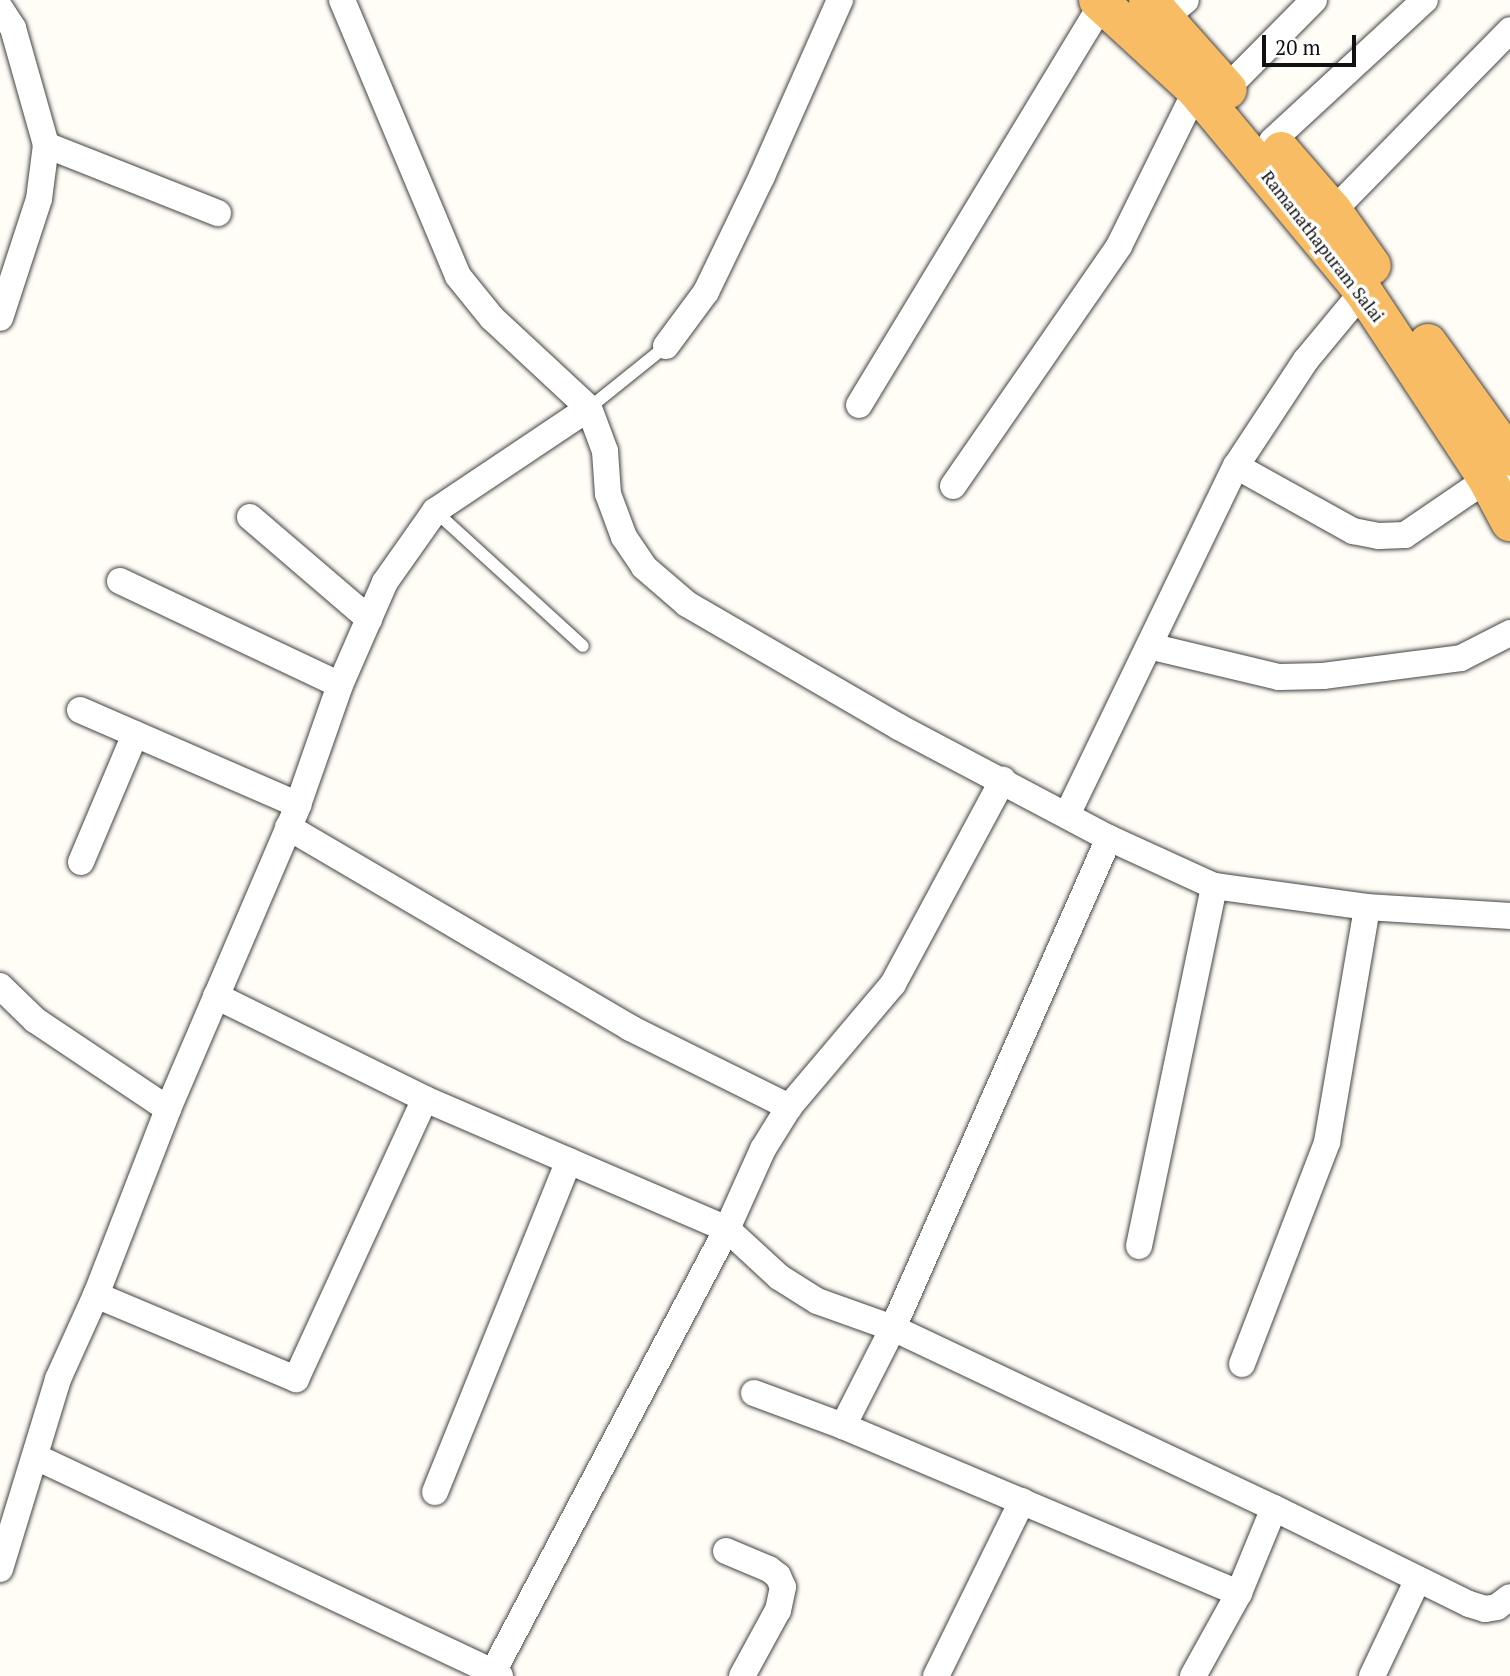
<!DOCTYPE html>
<style>
body{margin:0}
#map{position:relative;width:1510px;height:1676px;overflow:hidden;background:#fffdf5;font-family:"PT Serif",serif}
div>[style]{position:absolute}
.roads{filter:drop-shadow(0 0 2px #444) drop-shadow(0 0 2px #444)}
.service>*{height:12px;margin:-6px;padding:0 6px;transform-origin:6px;border-radius:6px;background:#fff}
.minor>*{height:26px;margin:-13px;padding:0 13px;transform-origin:13px;border-radius:13px;background:#fff}
.trunk>*{height:38px;margin:-19px;padding:0 19px;transform-origin:19px;border-radius:19px;background:#f7bc64}
span{translate:-50% -50%;white-space:nowrap;text-align:center;line-height:1.15;-webkit-text-stroke:7px #fff;paint-order:stroke}
.street-label{font-size:18px;color:#111}
.scale{position:absolute;left:1262px;top:35px;width:94px;height:32px;box-sizing:border-box;border:4px solid #111;border-top:0;padding-left:9px;font-size:21px;line-height:24px;white-space:nowrap;color:#111;-webkit-text-stroke:5px #fff;paint-order:stroke}
</style>
<div id="map">
<div class="roads">
<div class="service">
<div style="left:589px;top:408px;width:99px;rotate:-38.8deg"></div>
<div style="left:435px;top:511px;width:200px;rotate:42.4deg"></div>
</div>
<div class="minor">
<div style="left:342px;top:0;width:299px;rotate:67.2deg"></div>
<div style="left:458px;top:276px;width:54px;rotate:51deg"></div>
<div style="left:492px;top:318px;width:132px;rotate:42.9deg"></div>
<div style="left:589px;top:408px;width:46px;rotate:69.6deg"></div>
<div style="left:605px;top:451px;width:43px;rotate:86deg"></div>
<div style="left:608px;top:494px;width:46px;rotate:69.6deg"></div>
<div style="left:624px;top:537px;width:36px;rotate:56deg"></div>
<div style="left:644px;top:567px;width:57px;rotate:40.7deg"></div>
<div style="left:687px;top:604px;width:245px;rotate:30.1deg"></div>
<div style="left:899px;top:727px;width:238px;rotate:27.9deg"></div>
<div style="left:1109px;top:838px;width:115px;rotate:24.6deg"></div>
<div style="left:1214px;top:886px;width:154px;rotate:7.8deg"></div>
<div style="left:1367px;top:907px;width:143px;rotate:3.6deg"></div>
<div style="left:0;top:8px;width:24px;rotate:57deg"></div>
<div style="left:13px;top:28px;width:122px;rotate:74.2deg"></div>
<div style="left:46px;top:145px;width:54px;rotate:97.4deg"></div>
<div style="left:39px;top:199px;width:125px;rotate:108.1deg"></div>
<div style="left:1164px;top:18px;width:28px;rotate:-39deg"></div>
<div style="left:1226px;top:89px;width:125px;rotate:-45.3deg"></div>
<div style="left:1272px;top:141px;width:208px;rotate:-42.7deg"></div>
<div style="left:46px;top:145px;width:185px;rotate:21.6deg"></div>
<div style="left:1333px;top:211px;width:253px;rotate:-45.6deg"></div>
<div style="left:666px;top:346px;width:67px;rotate:-53.5deg"></div>
<div style="left:706px;top:292px;width:129px;rotate:-64.2deg"></div>
<div style="left:762px;top:176px;width:193px;rotate:-66.1deg"></div>
<div style="left:859px;top:405px;width:469px;rotate:-58.8deg"></div>
<div style="left:1236px;top:466px;width:134px;rotate:29.1deg"></div>
<div style="left:1353px;top:531px;width:26px;rotate:11deg"></div>
<div style="left:1379px;top:536px;width:26px;rotate:-2deg"></div>
<div style="left:1405px;top:535px;width:99px;rotate:-34.3deg"></div>
<div style="left:1487px;top:479px;width:17px;rotate:-17deg"></div>
<div style="left:953px;top:486px;width:292px;rotate:-55.3deg"></div>
<div style="left:1119px;top:246px;width:174px;rotate:-63.7deg"></div>
<div style="left:250px;top:517px;width:157px;rotate:40.6deg"></div>
<div style="left:120px;top:581px;width:243px;rotate:25.3deg"></div>
<div style="left:1149px;top:646px;width:134px;rotate:13.4deg"></div>
<div style="left:1279px;top:677px;width:44px;rotate:-1.3deg"></div>
<div style="left:1323px;top:676px;width:139px;rotate:-7.4deg"></div>
<div style="left:1461px;top:658px;width:55px;rotate:-27deg"></div>
<div style="left:80px;top:710px;width:238px;rotate:23.5deg"></div>
<div style="left:1067px;top:815px;width:388px;rotate:-64.2deg"></div>
<div style="left:1236px;top:466px;width:127px;rotate:-56.6deg"></div>
<div style="left:1306px;top:360px;width:89px;rotate:-50.4deg"></div>
<div style="left:288px;top:827px;width:397px;rotate:30.4deg"></div>
<div style="left:630px;top:1028px;width:178px;rotate:26.4deg"></div>
<div style="left:1109px;top:838px;width:535px;rotate:113.79deg"></div>
<div style="left:893px;top:1328px;width:110px;rotate:117deg"></div>
<div style="left:843px;top:1426px;width:430px;rotate:22.9deg"></div>
<div style="left:81px;top:862px;width:139px;rotate:-67.1deg"></div>
<div style="left:0;top:986px;width:49px;rotate:44.2deg"></div>
<div style="left:35px;top:1020px;width:160px;rotate:33.8deg"></div>
<div style="left:216px;top:996px;width:233px;rotate:26.2deg"></div>
<div style="left:425px;top:1099px;width:329px;rotate:23.3deg"></div>
<div style="left:727px;top:1229px;width:71px;rotate:42.7deg"></div>
<div style="left:779px;top:1277px;width:45px;rotate:32.3deg"></div>
<div style="left:817px;top:1301px;width:81px;rotate:19.6deg"></div>
<div style="left:893px;top:1328px;width:421px;rotate:25.3deg"></div>
<div style="left:1274px;top:1508px;width:92px;rotate:112.4deg"></div>
<div style="left:1239px;top:1593px;width:95px;rotate:119deg"></div>
<div style="left:1139px;top:1246px;width:368px;rotate:-78.2deg"></div>
<div style="left:96px;top:1295px;width:217px;rotate:22.8deg"></div>
<div style="left:296px;top:1379px;width:308px;rotate:-65.3deg"></div>
<div style="left:1242px;top:1364px;width:238px;rotate:-69deg"></div>
<div style="left:1327px;top:1142px;width:238px;rotate:-80.3deg"></div>
<div style="left:754px;top:1393px;width:95px;rotate:20.3deg"></div>
<div style="left:36px;top:1457px;width:505px;rotate:25.2deg"></div>
<div style="left:493px;top:1672px;width:5px;rotate:127deg"></div>
<div style="left:435px;top:1492px;width:357px;rotate:-68deg"></div>
<div style="left:1274px;top:1508px;width:217px;rotate:26.2deg"></div>
<div style="left:1469px;top:1604px;width:17px;rotate:17deg"></div>
<div style="left:1485px;top:1609px;width:12px;rotate:-9deg"></div>
<div style="left:1497px;top:1607px;width:16px;rotate:-38deg"></div>
<div style="left:726px;top:1551px;width:47px;rotate:22.7deg"></div>
<div style="left:769px;top:1569px;width:11px;rotate:38deg"></div>
<div style="left:778px;top:1576px;width:12px;rotate:66deg"></div>
<div style="left:783px;top:1587px;width:24px;rotate:102deg"></div>
<div style="left:778px;top:1610px;width:75px;rotate:118.6deg"></div>
<div style="left:0;top:1569px;width:199px;rotate:-73deg"></div>
<div style="left:58px;top:1379px;width:92px;rotate:-65.7deg"></div>
<div style="left:96px;top:1295px;width:199px;rotate:-68.8deg"></div>
<div style="left:168px;top:1109px;width:331px;rotate:-66.8deg"></div>
<div style="left:298px;top:805px;width:127px;rotate:-70.7deg"></div>
<div style="left:340px;top:685px;width:112px;rotate:-66.4deg"></div>
<div style="left:385px;top:582px;width:87px;rotate:-54.8deg"></div>
<div style="left:435px;top:511px;width:185px;rotate:-33.8deg"></div>
<div style="left:500px;top:1676px;width:8px;rotate:-150deg"></div>
<div style="left:493px;top:1672px;width:501px;rotate:-62.16deg"></div>
<div style="left:727px;top:1229px;width:88px;rotate:-65.8deg"></div>
<div style="left:763px;top:1149px;width:49px;rotate:-58.2deg"></div>
<div style="left:789px;top:1107px;width:161px;rotate:-49.8deg"></div>
<div style="left:893px;top:984px;width:232px;rotate:-61.7deg"></div>
<div style="left:936px;top:1676px;width:195px;rotate:-63.8deg"></div>
<div style="left:1372px;top:1676px;width:107px;rotate:-64.6deg"></div>
</div>
<div class="trunk">
<div style="left:1098px;top:0;width:133px;rotate:42.6deg"></div>
<div style="left:1196px;top:90px;width:261px;rotate:50.3deg"></div>
<div style="left:1363px;top:291px;width:225px;rotate:56.6deg"></div>
<div style="left:1487px;top:479px;width:49px;rotate:61.9deg"></div>
<div style="left:1148px;top:0;width:120px;rotate:48.4deg"></div>
<div style="left:1281px;top:151px;width:79px;rotate:49.1deg"></div>
<div style="left:1333px;top:211px;width:67px;rotate:54.7deg"></div>
<div style="left:1428px;top:343px;width:140px;rotate:54.3deg"></div>
</div>
</div>
<div class="street-label">
<span style="left:1323px;top:246px;rotate:52deg">Ramanathapuram Salai</span>
</div>
<div class="scale">20 m</div>
</div>
